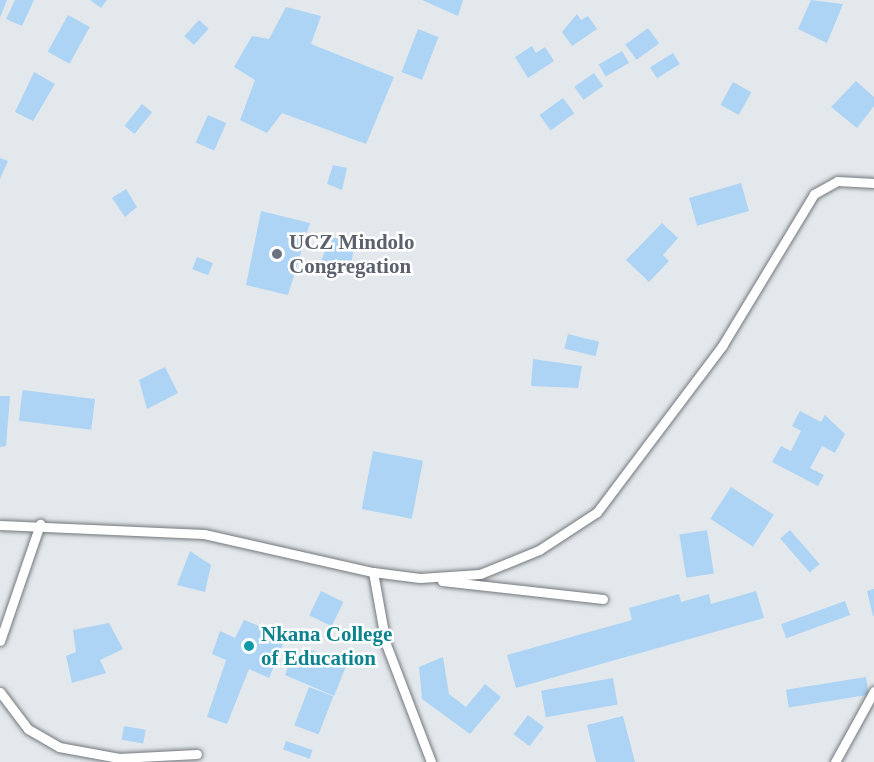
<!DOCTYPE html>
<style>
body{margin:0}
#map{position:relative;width:874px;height:762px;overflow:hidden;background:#e3e8ec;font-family:"Times New Roman",serif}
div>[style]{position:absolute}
.building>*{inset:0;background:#add4f5;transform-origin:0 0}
.roads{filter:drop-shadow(0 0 2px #73787b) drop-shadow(0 0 2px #73787b)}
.service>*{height:9px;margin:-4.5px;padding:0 4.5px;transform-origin:4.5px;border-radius:4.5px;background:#fff}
.dots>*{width:16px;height:16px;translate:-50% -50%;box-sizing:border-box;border:3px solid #fff;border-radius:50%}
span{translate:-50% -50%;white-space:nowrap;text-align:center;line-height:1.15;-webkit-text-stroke:5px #fff;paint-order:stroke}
.worship-label{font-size:21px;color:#5b616d;font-weight:700}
.left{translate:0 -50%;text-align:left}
.culture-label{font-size:21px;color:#0d838f;font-weight:700}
</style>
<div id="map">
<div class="building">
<div style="clip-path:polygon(0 0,7px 0,0 18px)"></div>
<div style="clip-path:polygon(15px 0,34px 0,22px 26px,6px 19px)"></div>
<div style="clip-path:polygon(90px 0,107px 0,101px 8px)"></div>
<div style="clip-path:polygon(422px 0,463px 0,458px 16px)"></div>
<div style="clip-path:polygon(811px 0,843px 4px,827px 43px,798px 29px)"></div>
<div style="clip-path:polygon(286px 7px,321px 16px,311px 44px,394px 77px,366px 144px,282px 113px,267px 133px,240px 120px,255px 80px,234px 67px,252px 36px,269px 39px)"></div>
<div style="clip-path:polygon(577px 14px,581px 20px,588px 16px,597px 29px,572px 46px,562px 32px)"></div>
<div style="left:68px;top:15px;width:25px;height:42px;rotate:29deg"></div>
<div style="left:199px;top:20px;width:13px;height:22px;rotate:42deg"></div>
<div style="left:648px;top:28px;width:19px;height:28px;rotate:54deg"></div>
<div style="left:418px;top:29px;width:22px;height:46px;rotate:21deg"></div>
<div style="clip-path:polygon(532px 46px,536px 53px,545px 47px,554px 61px,528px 78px,515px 57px)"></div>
<div style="left:622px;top:51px;width:14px;height:27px;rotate:60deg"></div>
<div style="left:673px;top:53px;width:13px;height:27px;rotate:58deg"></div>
<div style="clip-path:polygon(34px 72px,55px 84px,33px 121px,15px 112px)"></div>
<div style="left:594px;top:73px;width:16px;height:24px;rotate:55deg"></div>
<div style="clip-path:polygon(856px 81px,874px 97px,874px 106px,857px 128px,831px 107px)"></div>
<div style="left:733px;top:82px;width:21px;height:26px;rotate:29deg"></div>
<div style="left:563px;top:98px;width:19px;height:29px;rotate:54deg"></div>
<div style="left:142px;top:104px;width:13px;height:28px;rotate:39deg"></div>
<div style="left:208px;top:115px;width:20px;height:30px;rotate:24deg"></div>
<div style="clip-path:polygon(0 158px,8px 161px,0 179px)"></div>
<div style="clip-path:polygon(333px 165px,347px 168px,342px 190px,327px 184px)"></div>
<div style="left:741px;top:183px;width:29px;height:54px;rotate:74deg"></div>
<div style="clip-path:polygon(126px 189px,137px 207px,125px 217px,112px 198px)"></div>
<div style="clip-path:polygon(261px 211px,310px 223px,288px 295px,246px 285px)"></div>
<div style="clip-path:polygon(662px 223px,678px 238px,663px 255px,669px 261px,649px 282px,626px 260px)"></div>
<div style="clip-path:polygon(330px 237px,355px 241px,350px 271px,319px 267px)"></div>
<div style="left:197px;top:257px;width:17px;height:13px;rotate:21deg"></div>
<div style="left:568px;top:334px;width:32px;height:15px;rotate:14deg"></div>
<div style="clip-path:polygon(533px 359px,582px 366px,578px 388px,531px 386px)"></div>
<div style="clip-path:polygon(165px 367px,178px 393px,147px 409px,139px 380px)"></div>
<div style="clip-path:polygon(0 396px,10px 396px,6px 446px,0 447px)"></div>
<div style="left:95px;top:399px;width:31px;height:73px;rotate:97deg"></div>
<div style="clip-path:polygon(800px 411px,821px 422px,825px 415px,845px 434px,835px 453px,822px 446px,810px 468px,824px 475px,818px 486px,772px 462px,781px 446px,791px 451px,801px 431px,792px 426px)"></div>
<div style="left:373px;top:451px;width:51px;height:59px;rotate:11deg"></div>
<div style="left:731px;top:487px;width:51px;height:38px;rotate:33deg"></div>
<div style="left:707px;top:530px;width:44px;height:28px;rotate:81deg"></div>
<div style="left:790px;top:530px;width:45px;height:13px;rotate:49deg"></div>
<div style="clip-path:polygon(190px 551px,211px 565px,205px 592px,177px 585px)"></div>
<div style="clip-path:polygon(874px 589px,874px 616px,873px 616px,867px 591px)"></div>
<div style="left:321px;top:591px;width:25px;height:27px;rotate:26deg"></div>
<div style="clip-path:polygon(756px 591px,764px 618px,516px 688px,507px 655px,632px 620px,629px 608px,679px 594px,681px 602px,709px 594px,711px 604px)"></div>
<div style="left:845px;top:601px;width:15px;height:68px;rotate:70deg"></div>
<div style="clip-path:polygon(244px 620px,286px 637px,269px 678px,249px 669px,227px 724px,207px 717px,226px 660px,212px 654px,220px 631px,235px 638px)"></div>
<div style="clip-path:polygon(109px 623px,123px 649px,100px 660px,106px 673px,72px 683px,66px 656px,76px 652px,73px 630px)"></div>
<div style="clip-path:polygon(311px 650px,347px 664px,334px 696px,285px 675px,294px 651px,307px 656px,305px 664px)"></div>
<div style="clip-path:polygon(443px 657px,449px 694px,466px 707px,485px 684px,501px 697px,470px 734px,422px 699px,419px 667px)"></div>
<div style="left:866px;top:677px;width:18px;height:81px;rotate:81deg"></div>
<div style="left:613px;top:678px;width:27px;height:73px;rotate:80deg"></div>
<div style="left:309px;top:687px;width:26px;height:41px;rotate:21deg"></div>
<div style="left:528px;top:715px;width:20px;height:24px;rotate:37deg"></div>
<div style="clip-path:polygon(623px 716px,635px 762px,596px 762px,587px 725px)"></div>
<div style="left:124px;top:726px;width:22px;height:14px;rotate:10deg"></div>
<div style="left:286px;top:741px;width:28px;height:9px;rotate:19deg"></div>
</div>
<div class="roads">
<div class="service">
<div style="left:0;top:525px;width:204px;rotate:2.5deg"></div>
<div style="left:204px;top:534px;width:173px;rotate:12.7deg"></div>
<div style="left:373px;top:572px;width:47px;rotate:7.3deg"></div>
<div style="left:420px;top:578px;width:60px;rotate:-3.8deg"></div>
<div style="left:480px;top:574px;width:64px;rotate:-22.1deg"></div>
<div style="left:539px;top:550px;width:69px;rotate:-33.2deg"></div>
<div style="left:597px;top:512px;width:208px;rotate:-53deg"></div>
<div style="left:722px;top:346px;width:178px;rotate:-58.8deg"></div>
<div style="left:814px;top:194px;width:26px;rotate:-29deg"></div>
<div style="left:837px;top:181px;width:37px;rotate:3deg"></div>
<div style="left:373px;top:572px;width:73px;rotate:79.8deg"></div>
<div style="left:386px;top:644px;width:126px;rotate:69.1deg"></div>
<div style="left:442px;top:581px;width:162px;rotate:6.4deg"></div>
<div style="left:0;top:641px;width:124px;rotate:-71.1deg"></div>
<div style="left:0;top:692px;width:46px;rotate:52.9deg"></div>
<div style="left:28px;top:729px;width:36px;rotate:30deg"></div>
<div style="left:59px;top:747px;width:61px;rotate:10.4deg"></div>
<div style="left:119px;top:758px;width:78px;rotate:-2.9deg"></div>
<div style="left:835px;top:762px;width:81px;rotate:-61.2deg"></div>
</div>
</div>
<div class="dots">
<div style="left:277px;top:254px;background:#6b7280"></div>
<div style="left:249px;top:646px;background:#0f9aa8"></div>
</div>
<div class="worship-label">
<span class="left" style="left:289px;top:254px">UCZ Mindolo<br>Congregation</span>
</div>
<div class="culture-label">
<span class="left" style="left:261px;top:646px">Nkana College<br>of Education</span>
</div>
</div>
